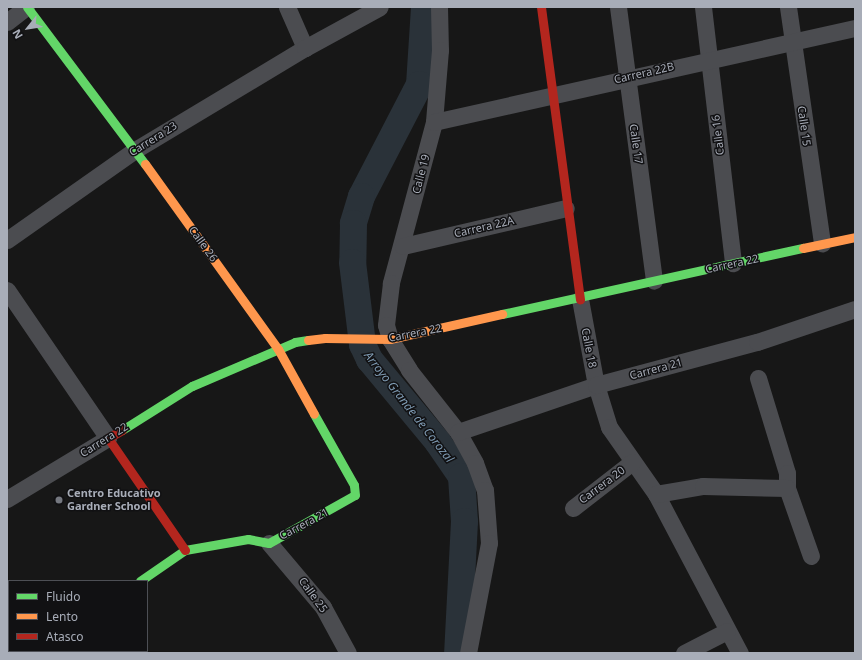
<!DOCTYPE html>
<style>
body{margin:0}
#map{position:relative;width:862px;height:660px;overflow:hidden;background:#171717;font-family:"Noto Sans",sans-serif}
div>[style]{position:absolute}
.river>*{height:27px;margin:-13.5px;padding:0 13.5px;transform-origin:13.5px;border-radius:13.5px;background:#2a3239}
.street>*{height:17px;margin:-8.5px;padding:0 8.5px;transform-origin:8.5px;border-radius:8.5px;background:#4b4c50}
.fast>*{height:9px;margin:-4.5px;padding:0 4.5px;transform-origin:4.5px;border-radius:4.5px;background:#63d668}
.slow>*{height:9px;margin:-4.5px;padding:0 4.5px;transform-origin:4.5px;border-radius:4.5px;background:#ff974d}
.jam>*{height:9px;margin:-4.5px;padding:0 4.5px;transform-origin:4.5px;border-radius:4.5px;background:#b3261e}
.dots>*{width:11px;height:11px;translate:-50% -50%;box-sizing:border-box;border:2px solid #111113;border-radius:50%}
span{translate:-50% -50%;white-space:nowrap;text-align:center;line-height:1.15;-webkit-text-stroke:3px #111113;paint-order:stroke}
.street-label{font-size:11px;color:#a8adb8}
.poi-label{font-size:11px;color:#a8adb8;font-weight:700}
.left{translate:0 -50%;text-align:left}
.water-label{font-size:12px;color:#7f9bb3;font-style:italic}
.frame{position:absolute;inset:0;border:8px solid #a8adb8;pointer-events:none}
.legend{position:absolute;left:8px;top:580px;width:140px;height:72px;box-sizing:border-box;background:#111113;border:1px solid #4d4f55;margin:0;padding:5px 7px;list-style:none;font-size:12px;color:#a8adb8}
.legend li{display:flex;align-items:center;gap:8px;height:20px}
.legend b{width:20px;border:1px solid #4d4f55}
.north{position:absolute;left:8px;top:8px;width:40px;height:40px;-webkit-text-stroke:3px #111113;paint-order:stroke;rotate:240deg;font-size:11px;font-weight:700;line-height:16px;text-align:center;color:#a8adb8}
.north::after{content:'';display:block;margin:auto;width:14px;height:18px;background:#a8adb8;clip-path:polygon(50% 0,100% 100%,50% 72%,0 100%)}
</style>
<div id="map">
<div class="river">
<div style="left:424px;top:7px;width:77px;rotate:93.7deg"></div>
<div style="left:419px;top:84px;width:126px;rotate:117.4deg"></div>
<div style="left:361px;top:196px;width:28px;rotate:107deg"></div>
<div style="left:353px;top:223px;width:39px;rotate:91deg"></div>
<div style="left:352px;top:262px;width:83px;rotate:83deg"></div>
<div style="left:362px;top:344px;width:17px;rotate:65deg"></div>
<div style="left:369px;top:359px;width:107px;rotate:50.3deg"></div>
<div style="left:437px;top:441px;width:42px;rotate:55.6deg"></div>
<div style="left:461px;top:476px;width:45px;rotate:86.2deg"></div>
<div style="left:464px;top:521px;width:132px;rotate:93deg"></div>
</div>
<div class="street">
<div style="left:287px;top:7px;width:45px;rotate:66.3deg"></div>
<div style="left:439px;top:7px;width:43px;rotate:88.7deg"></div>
<div style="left:440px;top:50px;width:72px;rotate:94.8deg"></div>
<div style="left:434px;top:122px;width:167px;rotate:105deg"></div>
<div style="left:391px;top:283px;width:42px;rotate:96.8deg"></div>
<div style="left:386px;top:325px;width:15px;rotate:74deg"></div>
<div style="left:390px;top:339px;width:36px;rotate:58deg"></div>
<div style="left:409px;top:370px;width:79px;rotate:51.7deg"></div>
<div style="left:458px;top:432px;width:35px;rotate:61deg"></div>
<div style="left:475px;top:463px;width:29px;rotate:70deg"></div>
<div style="left:485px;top:490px;width:53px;rotate:85.7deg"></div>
<div style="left:489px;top:543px;width:112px;rotate:100.8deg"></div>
<div style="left:618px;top:7px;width:276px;rotate:82.5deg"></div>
<div style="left:703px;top:7px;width:258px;rotate:83.3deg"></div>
<div style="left:788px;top:7px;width:239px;rotate:81.8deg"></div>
<div style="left:7px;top:22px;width:24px;rotate:-38deg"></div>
<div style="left:434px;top:122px;width:431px;rotate:-12.6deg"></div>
<div style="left:7px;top:240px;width:156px;rotate:-35.1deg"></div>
<div style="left:135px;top:150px;width:198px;rotate:-31deg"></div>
<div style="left:305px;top:48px;width:85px;rotate:-28.7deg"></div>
<div style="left:403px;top:246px;width:167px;rotate:-13.1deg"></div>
<div style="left:7px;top:290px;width:179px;rotate:55.7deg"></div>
<div style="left:108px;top:438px;width:118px;rotate:148.9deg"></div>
<div style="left:580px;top:299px;width:87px;rotate:79.5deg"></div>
<div style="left:596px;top:385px;width:44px;rotate:72.8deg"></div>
<div style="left:609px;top:427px;width:82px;rotate:55deg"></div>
<div style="left:656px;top:494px;width:180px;rotate:62.2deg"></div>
<div style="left:758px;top:378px;width:99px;rotate:73deg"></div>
<div style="left:787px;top:473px;width:15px;rotate:90deg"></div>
<div style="left:787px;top:488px;width:72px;rotate:70.6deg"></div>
<div style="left:458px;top:432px;width:146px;rotate:-18.8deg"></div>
<div style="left:596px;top:385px;width:167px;rotate:-15deg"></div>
<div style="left:757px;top:342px;width:103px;rotate:-18.6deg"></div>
<div style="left:656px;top:494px;width:48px;rotate:-9.7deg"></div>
<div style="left:703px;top:486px;width:84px;rotate:1.4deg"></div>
<div style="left:573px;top:508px;width:75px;rotate:-37.9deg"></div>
<div style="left:269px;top:543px;width:84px;rotate:49.8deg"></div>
<div style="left:323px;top:607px;width:52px;rotate:61.5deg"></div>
<div style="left:7px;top:599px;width:4px;rotate:56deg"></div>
<div style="left:684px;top:653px;width:48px;rotate:-27.1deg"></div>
</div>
<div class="fast">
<div style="left:27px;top:7px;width:196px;rotate:53.1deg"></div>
<div style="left:502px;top:314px;width:308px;rotate:-12.4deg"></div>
<div style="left:122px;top:430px;width:83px;rotate:-32.2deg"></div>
<div style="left:192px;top:386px;width:112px;rotate:-23.1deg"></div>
<div style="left:295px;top:342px;width:13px;rotate:-9deg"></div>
<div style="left:140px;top:581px;width:55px;rotate:-34.6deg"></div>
<div style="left:185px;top:550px;width:64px;rotate:-9.9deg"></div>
<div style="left:248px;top:539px;width:21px;rotate:11deg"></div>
<div style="left:269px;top:543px;width:98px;rotate:-29.2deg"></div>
<div style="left:355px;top:495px;width:10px;rotate:-96deg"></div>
<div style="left:354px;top:485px;width:81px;rotate:-119.4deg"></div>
<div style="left:38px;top:653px;width:4px;rotate:-34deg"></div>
</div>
<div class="slow">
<div style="left:145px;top:164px;width:228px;rotate:54.3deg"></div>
<div style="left:278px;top:349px;width:74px;rotate:61deg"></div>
<div style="left:803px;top:248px;width:53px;rotate:-11.9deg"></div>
<div style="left:308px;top:340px;width:17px;rotate:-7deg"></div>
<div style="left:325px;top:338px;width:65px;rotate:0.9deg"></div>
<div style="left:390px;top:339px;width:115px;rotate:-12.6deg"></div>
</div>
<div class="jam">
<div style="left:541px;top:7px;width:295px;rotate:82.4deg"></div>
<div style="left:122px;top:430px;width:16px;rotate:150deg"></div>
<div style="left:108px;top:438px;width:136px;rotate:55.5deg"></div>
</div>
<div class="dots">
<div style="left:59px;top:500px;background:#757880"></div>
</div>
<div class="street-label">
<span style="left:644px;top:73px;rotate:-13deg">Carrera 22B</span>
<span style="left:804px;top:126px;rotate:82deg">Calle 15</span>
<span style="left:718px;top:135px;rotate:-97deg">Calle 16</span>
<span style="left:153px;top:139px;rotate:-32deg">Carrera 23</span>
<span style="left:636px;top:144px;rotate:82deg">Calle 17</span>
<span style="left:421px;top:174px;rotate:-76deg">Calle 19</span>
<span style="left:484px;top:227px;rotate:-13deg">Carrera 22A</span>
<span style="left:203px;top:244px;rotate:54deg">Calle 26</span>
<span style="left:732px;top:264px;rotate:-12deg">Carrera 22</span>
<span style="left:415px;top:333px;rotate:-11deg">Carrera 22</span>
<span style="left:589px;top:348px;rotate:79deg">Calle 18</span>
<span style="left:656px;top:369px;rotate:-15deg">Carrera 21</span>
<span style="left:104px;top:440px;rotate:-32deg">Carrera 22</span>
<span style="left:602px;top:485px;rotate:-37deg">Carrera 20</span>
<span style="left:304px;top:524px;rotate:-28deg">Carrera 21</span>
<span style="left:313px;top:595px;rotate:54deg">Calle 25</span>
</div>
<div class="poi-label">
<span class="left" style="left:67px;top:500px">Centro Educativo<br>Gardner School</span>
</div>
<div class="water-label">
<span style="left:409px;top:407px;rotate:52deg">Arroyo Grande de Corozal</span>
</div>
<div class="frame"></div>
<ul class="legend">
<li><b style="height:5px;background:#63d668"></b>Fluido</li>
<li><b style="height:5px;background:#ff974d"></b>Lento</li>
<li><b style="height:5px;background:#b3261e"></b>Atasco</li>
</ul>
<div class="north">N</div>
</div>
